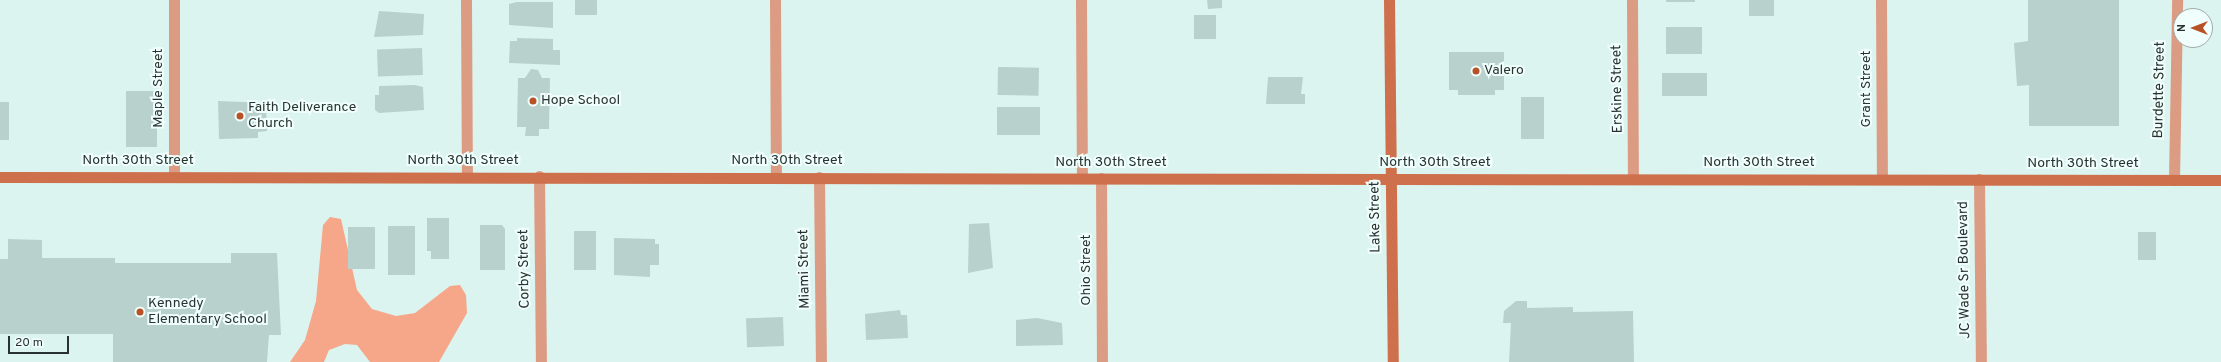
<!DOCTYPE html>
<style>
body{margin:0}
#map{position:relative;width:2221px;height:362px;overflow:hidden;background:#dbf4ef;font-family:Overpass,sans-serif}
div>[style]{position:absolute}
.forest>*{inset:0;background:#f6a789}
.building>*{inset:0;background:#b8d1cc;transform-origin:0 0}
.minor>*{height:11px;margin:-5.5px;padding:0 5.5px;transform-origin:5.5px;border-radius:5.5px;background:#dc9b83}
.secondary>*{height:11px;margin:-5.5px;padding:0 5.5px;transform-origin:5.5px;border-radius:5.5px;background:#ce704c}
.dots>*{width:11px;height:11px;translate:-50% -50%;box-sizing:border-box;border:2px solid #f0fffc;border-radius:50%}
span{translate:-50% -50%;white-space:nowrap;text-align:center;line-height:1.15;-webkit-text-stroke:4px #f0fffc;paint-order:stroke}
.poi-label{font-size:14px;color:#283230}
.left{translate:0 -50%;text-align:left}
.street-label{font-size:14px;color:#283230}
.north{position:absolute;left:2173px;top:8px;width:40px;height:40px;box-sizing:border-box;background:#f0fffc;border:1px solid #a0adaa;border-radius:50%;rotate:270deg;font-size:11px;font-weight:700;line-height:16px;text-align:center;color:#283230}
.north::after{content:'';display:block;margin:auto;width:14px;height:18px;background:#b85126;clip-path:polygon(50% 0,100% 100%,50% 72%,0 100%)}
.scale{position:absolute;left:8px;top:336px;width:61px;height:18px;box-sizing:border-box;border:2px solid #283230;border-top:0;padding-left:5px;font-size:12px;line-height:14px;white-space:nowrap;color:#283230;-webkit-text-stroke:3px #f0fffc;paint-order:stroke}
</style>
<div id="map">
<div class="forest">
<div style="clip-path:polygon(330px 217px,341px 219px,357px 290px,372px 309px,396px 316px,415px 313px,450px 286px,460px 285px,466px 295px,467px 313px,439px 362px,370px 362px,357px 345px,345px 344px,329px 350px,324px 362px,290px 362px,305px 340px,316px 301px,323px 225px)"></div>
</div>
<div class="building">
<div style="left:575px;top:0;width:22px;height:15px"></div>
<div style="clip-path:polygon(1207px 0,1222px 0,1222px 8px,1208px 9px)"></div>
<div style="left:1666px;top:0;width:29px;height:2px"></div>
<div style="left:1749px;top:0;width:25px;height:16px"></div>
<div style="clip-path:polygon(2028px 0,2119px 0,2119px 126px,2029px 126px,2029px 85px,2017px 86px,2014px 43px,2028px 41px)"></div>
<div style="clip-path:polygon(517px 2px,553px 2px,553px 28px,509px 25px,509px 4px)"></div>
<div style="clip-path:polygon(379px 11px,424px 14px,423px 35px,374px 37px)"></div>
<div style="left:1194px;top:15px;width:22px;height:24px"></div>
<div style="left:1702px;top:27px;width:27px;height:36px;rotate:90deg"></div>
<div style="clip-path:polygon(517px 38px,553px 39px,553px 50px,560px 50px,560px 65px,509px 63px,510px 41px,517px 41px)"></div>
<div style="left:422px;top:48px;width:27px;height:45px;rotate:88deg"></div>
<div style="clip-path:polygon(1449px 52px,1504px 52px,1504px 90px,1495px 90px,1495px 95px,1458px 95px,1458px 90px,1449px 90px)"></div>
<div style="left:998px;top:67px;width:41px;height:28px;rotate:1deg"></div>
<div style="clip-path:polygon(531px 69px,538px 70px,542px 78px,550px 78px,549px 129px,539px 129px,539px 136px,525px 136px,526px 127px,517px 127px,518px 78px,525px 78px)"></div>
<div style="left:1662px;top:73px;width:45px;height:23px"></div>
<div style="clip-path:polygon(1268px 77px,1303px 77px,1301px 94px,1305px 94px,1305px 104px,1266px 104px)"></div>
<div style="clip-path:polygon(415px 85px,423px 87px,424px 110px,379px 113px,375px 110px,375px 95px,379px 95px,379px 86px)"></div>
<div style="left:126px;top:91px;width:31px;height:56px"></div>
<div style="left:1521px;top:97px;width:23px;height:42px"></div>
<div style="clip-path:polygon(218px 101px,266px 103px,267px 131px,258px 132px,258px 138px,219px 139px)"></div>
<div style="left:0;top:102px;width:9px;height:38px"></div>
<div style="left:997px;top:107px;width:43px;height:28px"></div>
<div style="clip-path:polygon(427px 218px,449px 218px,449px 259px,431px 259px,431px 251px,427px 251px)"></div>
<div style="clip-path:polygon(989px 223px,993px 268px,968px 273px,969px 224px)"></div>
<div style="clip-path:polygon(480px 225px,502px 225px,505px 229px,505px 270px,480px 270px)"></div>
<div style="left:388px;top:226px;width:27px;height:49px"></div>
<div style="left:348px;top:227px;width:27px;height:42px"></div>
<div style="left:574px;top:231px;width:22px;height:39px"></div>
<div style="left:2138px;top:232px;width:18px;height:28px"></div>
<div style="clip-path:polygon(614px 238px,655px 239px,655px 244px,659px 244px,659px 265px,650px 265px,650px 277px,614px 275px)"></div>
<div style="clip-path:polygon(8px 239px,42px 240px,42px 258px,115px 258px,115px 263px,231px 263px,231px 253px,277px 253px,281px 335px,269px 335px,267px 362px,113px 362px,113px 334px,0 334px,0 259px,8px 259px)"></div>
<div style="clip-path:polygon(1516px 301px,1527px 301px,1527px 308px,1573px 307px,1573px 312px,1633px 311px,1634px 362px,1509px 362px,1511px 323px,1503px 323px,1504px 311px)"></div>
<div style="clip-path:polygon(900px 310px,901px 315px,907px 315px,908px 338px,866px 340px,865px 314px)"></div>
<div style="left:783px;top:317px;width:29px;height:37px;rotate:88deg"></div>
<div style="clip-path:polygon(1037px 318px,1062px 323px,1063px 345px,1016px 346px,1016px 320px)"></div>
</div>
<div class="minor">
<div style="left:466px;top:0;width:177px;rotate:89.7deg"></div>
<div style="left:775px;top:0;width:176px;rotate:89.7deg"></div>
<div style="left:1081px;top:0;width:178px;rotate:89.7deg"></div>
<div style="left:1632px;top:0;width:178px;rotate:89.7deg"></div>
<div style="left:1881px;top:0;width:179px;rotate:89.7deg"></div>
<div style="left:174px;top:176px;width:176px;rotate:-90deg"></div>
<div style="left:539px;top:176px;width:186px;rotate:89.4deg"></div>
<div style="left:819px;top:177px;width:185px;rotate:89.4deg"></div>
<div style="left:1101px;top:178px;width:184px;rotate:89.7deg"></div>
<div style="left:1979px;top:179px;width:183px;rotate:89.4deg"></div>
<div style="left:2174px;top:180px;width:180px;rotate:-89deg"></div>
</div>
<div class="secondary">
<div style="left:1389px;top:0;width:362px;rotate:89.4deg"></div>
<div style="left:0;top:177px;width:2221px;rotate:0.08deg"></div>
</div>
<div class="dots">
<div style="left:1476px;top:71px;background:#b85126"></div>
<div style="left:533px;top:101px;background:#b85126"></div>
<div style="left:240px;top:116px;background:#b85126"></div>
<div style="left:140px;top:312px;background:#b85126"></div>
</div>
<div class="poi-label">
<span class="left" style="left:1484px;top:71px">Valero</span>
<span class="left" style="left:541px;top:101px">Hope School</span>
<span class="left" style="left:248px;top:116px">Faith Deliverance<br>Church</span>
<span class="left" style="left:148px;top:312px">Kennedy<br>Elementary School</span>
</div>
<div class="street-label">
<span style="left:159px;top:88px;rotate:-90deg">Maple Street</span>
<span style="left:1618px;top:89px;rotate:-91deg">Erskine Street</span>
<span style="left:1867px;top:89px;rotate:-90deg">Grant Street</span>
<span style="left:2160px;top:90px;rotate:-89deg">Burdette Street</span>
<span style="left:138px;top:161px">North 30th Street</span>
<span style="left:463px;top:161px">North 30th Street</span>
<span style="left:787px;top:161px">North 30th Street</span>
<span style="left:1111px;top:163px">North 30th Street</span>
<span style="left:1435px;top:163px">North 30th Street</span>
<span style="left:1759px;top:163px">North 30th Street</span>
<span style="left:2083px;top:164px">North 30th Street</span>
<span style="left:1376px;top:217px;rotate:-91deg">Lake Street</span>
<span style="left:525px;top:269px;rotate:-91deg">Corby Street</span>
<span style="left:805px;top:269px;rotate:-91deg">Miami Street</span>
<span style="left:1087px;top:270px;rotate:-90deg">Ohio Street</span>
<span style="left:1965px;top:270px;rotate:-91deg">JC Wade Sr Boulevard</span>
</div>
<div class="north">N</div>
<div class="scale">20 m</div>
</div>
